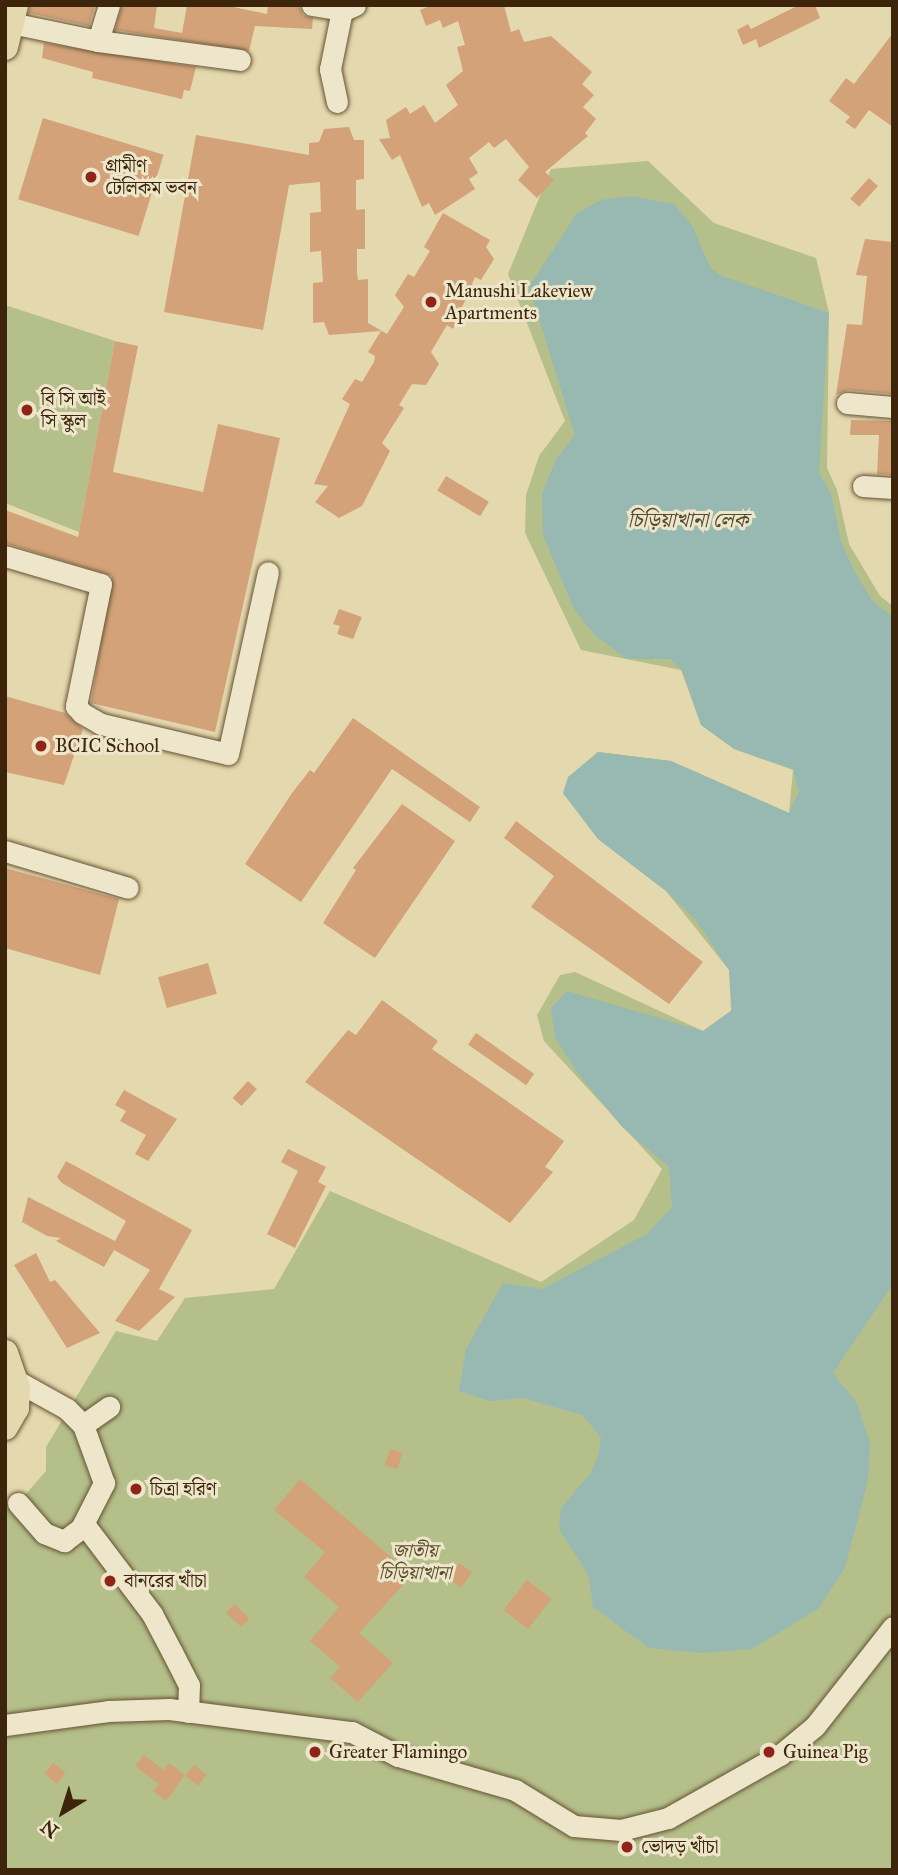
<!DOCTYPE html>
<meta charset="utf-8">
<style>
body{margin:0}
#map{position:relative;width:898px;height:1875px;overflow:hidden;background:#e4d8ae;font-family:"IM FELL Great Primer","Noto Serif Bengali",serif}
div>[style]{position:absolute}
.green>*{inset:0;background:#b4bf8a}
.water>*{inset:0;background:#97b9b2}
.building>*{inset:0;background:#d3a279;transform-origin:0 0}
.roads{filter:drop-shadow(0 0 2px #665233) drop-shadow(0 0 2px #665233)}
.minor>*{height:21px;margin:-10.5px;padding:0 10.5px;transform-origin:10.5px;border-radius:10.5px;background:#ede6ca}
.major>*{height:26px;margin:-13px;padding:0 13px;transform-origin:13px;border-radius:13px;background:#e4d8ae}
.dots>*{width:19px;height:19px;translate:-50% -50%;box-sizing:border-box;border:4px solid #ede6ca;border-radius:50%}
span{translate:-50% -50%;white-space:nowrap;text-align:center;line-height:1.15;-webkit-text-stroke:6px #ede6ca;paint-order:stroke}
.poi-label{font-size:19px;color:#3c250a}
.left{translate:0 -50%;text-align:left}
.park-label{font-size:19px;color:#5a4c2a;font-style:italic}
.water-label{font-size:21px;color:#534a34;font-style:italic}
.frame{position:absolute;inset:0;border:7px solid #3c250a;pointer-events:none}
.north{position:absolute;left:28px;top:1777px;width:70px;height:70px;-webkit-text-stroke:5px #ede6ca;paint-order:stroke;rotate:218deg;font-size:19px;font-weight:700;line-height:28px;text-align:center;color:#3c250a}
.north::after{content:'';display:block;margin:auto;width:24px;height:32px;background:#3c250a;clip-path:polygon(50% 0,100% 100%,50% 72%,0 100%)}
</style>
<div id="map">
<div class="green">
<div style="clip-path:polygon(648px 161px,714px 223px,816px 258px,829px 313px,827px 468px,837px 490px,849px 544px,880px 596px,893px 606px,893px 1870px,5px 1870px,5px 1504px,18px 1503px,46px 1471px,46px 1447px,116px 1331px,157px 1341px,185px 1298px,274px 1289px,330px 1191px,541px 1282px,634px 1220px,662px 1169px,544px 1041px,537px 1015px,560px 975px,575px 972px,703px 1031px,731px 1011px,729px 970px,666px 891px,598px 839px,563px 793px,598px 752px,671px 761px,789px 813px,793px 770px,734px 749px,701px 725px,681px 670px,581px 650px,525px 533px,526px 495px,539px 456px,565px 421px,508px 274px,551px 169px)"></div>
<div style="clip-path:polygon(5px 305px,115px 341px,79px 532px,5px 503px)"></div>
</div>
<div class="water">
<div style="clip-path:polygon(632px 196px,674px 204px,693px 227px,710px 267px,719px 275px,829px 313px,819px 473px,831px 494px,841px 541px,853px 569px,873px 602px,893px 617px,893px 1284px,833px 1373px,857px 1403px,870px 1443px,868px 1480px,845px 1568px,818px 1609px,752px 1649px,702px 1653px,649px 1648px,593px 1607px,589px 1576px,559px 1529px,561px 1508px,591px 1473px,599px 1453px,601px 1437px,582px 1415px,523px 1398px,489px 1401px,459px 1391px,466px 1349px,503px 1283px,542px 1289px,647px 1234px,672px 1207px,669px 1167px,623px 1128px,579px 1075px,555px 1038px,551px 1008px,567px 991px,703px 1031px,732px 1010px,729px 970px,695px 919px,666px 891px,598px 839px,563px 793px,568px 777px,598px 752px,671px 761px,789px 813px,799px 792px,793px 769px,734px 749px,701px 725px,682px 670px,670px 659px,626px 659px,595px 635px,574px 609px,543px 535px,542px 494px,555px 461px,575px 435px,529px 287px,577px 213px,601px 200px)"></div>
</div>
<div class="building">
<div style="clip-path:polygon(30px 5px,95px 5px,89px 26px,29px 13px)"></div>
<div style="clip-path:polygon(122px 5px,157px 5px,154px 28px,182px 33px,187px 5px,224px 5px,267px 14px,268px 5px,299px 6px,303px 15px,313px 18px,312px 29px,255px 26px,249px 51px,115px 30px)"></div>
<div style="clip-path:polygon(432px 5px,504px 5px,511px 32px,519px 29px,524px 42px,551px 36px,592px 72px,582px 84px,594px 95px,583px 107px,596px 119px,585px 133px,588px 136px,545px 172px,554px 180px,537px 198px,518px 180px,529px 167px,506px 139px,494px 148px,489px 142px,469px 158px,478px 173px,469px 179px,475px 189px,435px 215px,429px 203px,422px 207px,400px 155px,392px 160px,379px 139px,390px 138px,386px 120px,406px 107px,410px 114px,424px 105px,435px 123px,458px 105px,446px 85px,463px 71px,457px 47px,465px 45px,458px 21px,443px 28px,440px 20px,426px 26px,420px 10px)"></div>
<div style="clip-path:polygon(799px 5px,815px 5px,820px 18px,759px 48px,756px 39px,743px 45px,737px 30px,748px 24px,751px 29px)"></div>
<div style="clip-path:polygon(893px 33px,893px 127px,869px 110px,855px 129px,845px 122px,850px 117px,829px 101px,846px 78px,854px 84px)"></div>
<div style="clip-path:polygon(44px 43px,196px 67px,190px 91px,184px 90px,182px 99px,92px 78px,93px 72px,42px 58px)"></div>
<div style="left:43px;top:118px;width:126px;height:85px;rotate:17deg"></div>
<div style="clip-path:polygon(349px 127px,354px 140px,364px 140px,364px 179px,356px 180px,356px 210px,365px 209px,365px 249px,357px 249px,357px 273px,358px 280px,368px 279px,368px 323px,387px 334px,390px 329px,404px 307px,395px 295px,408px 274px,414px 277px,430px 251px,424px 247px,443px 213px,490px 240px,486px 247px,494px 259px,481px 280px,475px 277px,453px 329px,447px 325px,431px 352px,439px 364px,426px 385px,412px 384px,399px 405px,404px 408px,382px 443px,390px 451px,362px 506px,339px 518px,315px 502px,328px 486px,314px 484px,350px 404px,342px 399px,355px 379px,362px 382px,374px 362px,375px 356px,368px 352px,381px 331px,329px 335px,324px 322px,313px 323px,313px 283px,323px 282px,321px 251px,310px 252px,310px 213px,321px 212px,320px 182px,289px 185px,263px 330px,164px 312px,196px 135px,309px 155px,309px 143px,319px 142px,324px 129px)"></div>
<div style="left:869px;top:178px;width:12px;height:28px;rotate:42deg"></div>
<div style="clip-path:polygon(865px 239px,893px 242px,893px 394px,848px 390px,836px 395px,847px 324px,862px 325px,867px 276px,856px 275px)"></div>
<div style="clip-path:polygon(115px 341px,138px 346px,113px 472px,203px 492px,218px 424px,280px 438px,215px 732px,91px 703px,112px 576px,5px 543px,5px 510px,78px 537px)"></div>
<div style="clip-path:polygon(851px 420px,893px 421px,893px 475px,877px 474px,879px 435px,850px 435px)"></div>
<div style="left:446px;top:476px;width:50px;height:17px;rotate:31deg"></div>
<div style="clip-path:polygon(339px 609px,362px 617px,353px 639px,337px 634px,340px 626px,333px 624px)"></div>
<div style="clip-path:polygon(5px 696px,65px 713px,83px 729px,64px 785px,5px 772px)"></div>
<div style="clip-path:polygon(353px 718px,480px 807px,470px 822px,392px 769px,301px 902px,245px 864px,292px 793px,310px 770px,314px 773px)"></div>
<div style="clip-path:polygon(402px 804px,455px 841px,375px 958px,323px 923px,356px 870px,353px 868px)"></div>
<div style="clip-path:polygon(516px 821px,703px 962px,669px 1004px,531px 907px,554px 876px,504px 838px)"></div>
<div style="clip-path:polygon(5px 868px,119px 899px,100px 975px,5px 948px)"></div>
<div style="left:208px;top:963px;width:32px;height:52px;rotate:74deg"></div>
<div style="clip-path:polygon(382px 1000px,438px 1041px,432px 1049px,564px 1141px,545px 1167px,553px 1172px,510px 1223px,305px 1082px,348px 1030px,356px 1035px)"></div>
<div style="left:476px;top:1033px;width:71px;height:14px;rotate:35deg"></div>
<div style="left:248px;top:1081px;width:12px;height:23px;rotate:42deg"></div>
<div style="clip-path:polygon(124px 1090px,177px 1119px,148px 1161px,135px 1154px,146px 1135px,120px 1121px,126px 1111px,115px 1105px)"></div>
<div style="clip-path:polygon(288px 1149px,326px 1167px,318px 1182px,326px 1186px,295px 1248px,267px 1234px,298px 1171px,281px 1162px)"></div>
<div style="clip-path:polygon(66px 1161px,192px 1230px,159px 1289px,175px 1297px,139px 1331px,115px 1321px,150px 1270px,114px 1250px,104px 1267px,56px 1241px,61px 1238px,47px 1236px,22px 1222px,28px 1197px,115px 1241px,126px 1221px,62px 1183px,57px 1177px)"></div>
<div style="clip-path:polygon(36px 1253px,50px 1282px,55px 1280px,100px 1333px,67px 1348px,14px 1265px)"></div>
<div style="left:390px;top:1449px;width:13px;height:17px;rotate:18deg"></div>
<div style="clip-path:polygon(300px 1479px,412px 1575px,359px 1633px,393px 1663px,358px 1702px,330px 1678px,340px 1667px,310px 1641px,339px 1607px,304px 1577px,325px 1552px,274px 1510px)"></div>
<div style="left:459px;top:1563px;width:16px;height:19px;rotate:35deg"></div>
<div style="left:527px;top:1580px;width:31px;height:38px;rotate:38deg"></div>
<div style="left:234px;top:1604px;width:21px;height:12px;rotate:43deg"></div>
<div style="clip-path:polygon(144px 1755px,164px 1770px,169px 1763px,185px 1775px,166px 1801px,153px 1791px,159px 1784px,135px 1766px)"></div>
<div style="left:53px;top:1763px;width:16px;height:14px;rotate:38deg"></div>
<div style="left:194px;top:1765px;width:16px;height:14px;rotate:38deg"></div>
</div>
<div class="roads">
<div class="minor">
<div style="left:312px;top:5px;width:32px;rotate:9deg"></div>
<div style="left:344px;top:10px;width:12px;rotate:-24deg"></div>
<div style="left:11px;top:23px;width:89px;rotate:11.7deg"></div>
<div style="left:98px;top:41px;width:143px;rotate:7.6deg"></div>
<div style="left:98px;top:41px;width:38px;rotate:-73deg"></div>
<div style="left:337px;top:102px;width:34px;rotate:-102deg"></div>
<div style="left:330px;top:69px;width:65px;rotate:-78.5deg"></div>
<div style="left:847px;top:403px;width:46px;rotate:5deg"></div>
<div style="left:863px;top:486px;width:30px;rotate:4deg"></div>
<div style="left:5px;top:556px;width:100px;rotate:16.3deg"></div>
<div style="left:101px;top:584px;width:125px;rotate:101.6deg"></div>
<div style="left:76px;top:706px;width:9px;rotate:49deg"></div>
<div style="left:82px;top:713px;width:22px;rotate:30deg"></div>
<div style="left:101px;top:724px;width:130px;rotate:13.3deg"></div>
<div style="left:228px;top:754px;width:186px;rotate:-77.6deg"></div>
<div style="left:5px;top:851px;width:128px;rotate:16.7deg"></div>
<div style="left:15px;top:1380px;width:60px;rotate:29.1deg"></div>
<div style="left:67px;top:1409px;width:23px;rotate:45deg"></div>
<div style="left:18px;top:1503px;width:40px;rotate:49deg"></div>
<div style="left:44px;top:1533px;width:22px;rotate:22deg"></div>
<div style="left:64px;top:1541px;width:21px;rotate:-37deg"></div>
<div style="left:81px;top:1528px;width:51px;rotate:-62.9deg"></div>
<div style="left:104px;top:1483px;width:62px;rotate:-109.9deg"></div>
<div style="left:83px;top:1425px;width:32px;rotate:-35deg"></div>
<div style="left:84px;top:1524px;width:113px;rotate:52.9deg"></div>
<div style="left:152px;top:1614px;width:43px;rotate:62.2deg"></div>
<div style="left:172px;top:1652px;width:37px;rotate:63deg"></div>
<div style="left:189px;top:1685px;width:27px;rotate:92deg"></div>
<div style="left:5px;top:1725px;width:104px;rotate:-7.7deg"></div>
<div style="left:108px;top:1711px;width:61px;rotate:-1.9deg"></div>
<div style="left:169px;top:1709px;width:184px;rotate:7.2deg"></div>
<div style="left:352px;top:1732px;width:52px;rotate:27.6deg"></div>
<div style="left:398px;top:1756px;width:122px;rotate:16.2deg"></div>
<div style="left:515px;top:1790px;width:69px;rotate:31.4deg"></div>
<div style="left:574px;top:1826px;width:47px;rotate:4.9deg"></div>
<div style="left:621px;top:1830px;width:49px;rotate:-14.3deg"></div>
<div style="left:668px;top:1818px;width:129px;rotate:-29.4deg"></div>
<div style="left:780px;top:1755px;width:45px;rotate:-39.6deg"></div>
<div style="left:815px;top:1726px;width:126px;rotate:-51.8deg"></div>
</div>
<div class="major">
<div style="left:5px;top:47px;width:43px;rotate:-76.6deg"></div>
<div style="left:5px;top:1353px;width:37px;rotate:71deg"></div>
<div style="left:17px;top:1388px;width:20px;rotate:93deg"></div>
<div style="left:16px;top:1408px;width:22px;rotate:120deg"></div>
</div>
</div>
<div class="dots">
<div style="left:91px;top:177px;background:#8f2418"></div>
<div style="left:431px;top:302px;background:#8f2418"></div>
<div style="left:27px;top:410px;background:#8f2418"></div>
<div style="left:41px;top:746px;background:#8f2418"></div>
<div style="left:136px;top:1489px;background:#8f2418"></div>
<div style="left:110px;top:1581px;background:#8f2418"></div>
<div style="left:315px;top:1752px;background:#8f2418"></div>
<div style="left:769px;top:1752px;background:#8f2418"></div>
<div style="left:627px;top:1847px;background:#8f2418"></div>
</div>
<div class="poi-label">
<span class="left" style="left:105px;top:177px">গ্রামীণ<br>টেলিকম ভবন</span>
<span class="left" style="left:445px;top:302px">Manushi Lakeview<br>Apartments</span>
<span class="left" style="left:41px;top:410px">বি সি আই<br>সি স্কুল</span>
<span class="left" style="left:55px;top:746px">BCIC School</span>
<span class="left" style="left:150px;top:1489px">চিত্রা হরিণ</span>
<span class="left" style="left:124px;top:1581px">বানরের খাঁচা</span>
<span class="left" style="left:329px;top:1752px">Greater Flamingo</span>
<span class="left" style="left:783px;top:1752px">Guinea Pig</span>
<span class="left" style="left:641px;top:1847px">ভোদড় খাঁচা</span>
</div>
<div class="park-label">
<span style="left:415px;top:1562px">জাতীয়<br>চিড়িয়াখানা</span>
</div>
<div class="water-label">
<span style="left:688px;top:520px">চিড়িয়াখানা লেক</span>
</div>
<div class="frame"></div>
<div class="north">N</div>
</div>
